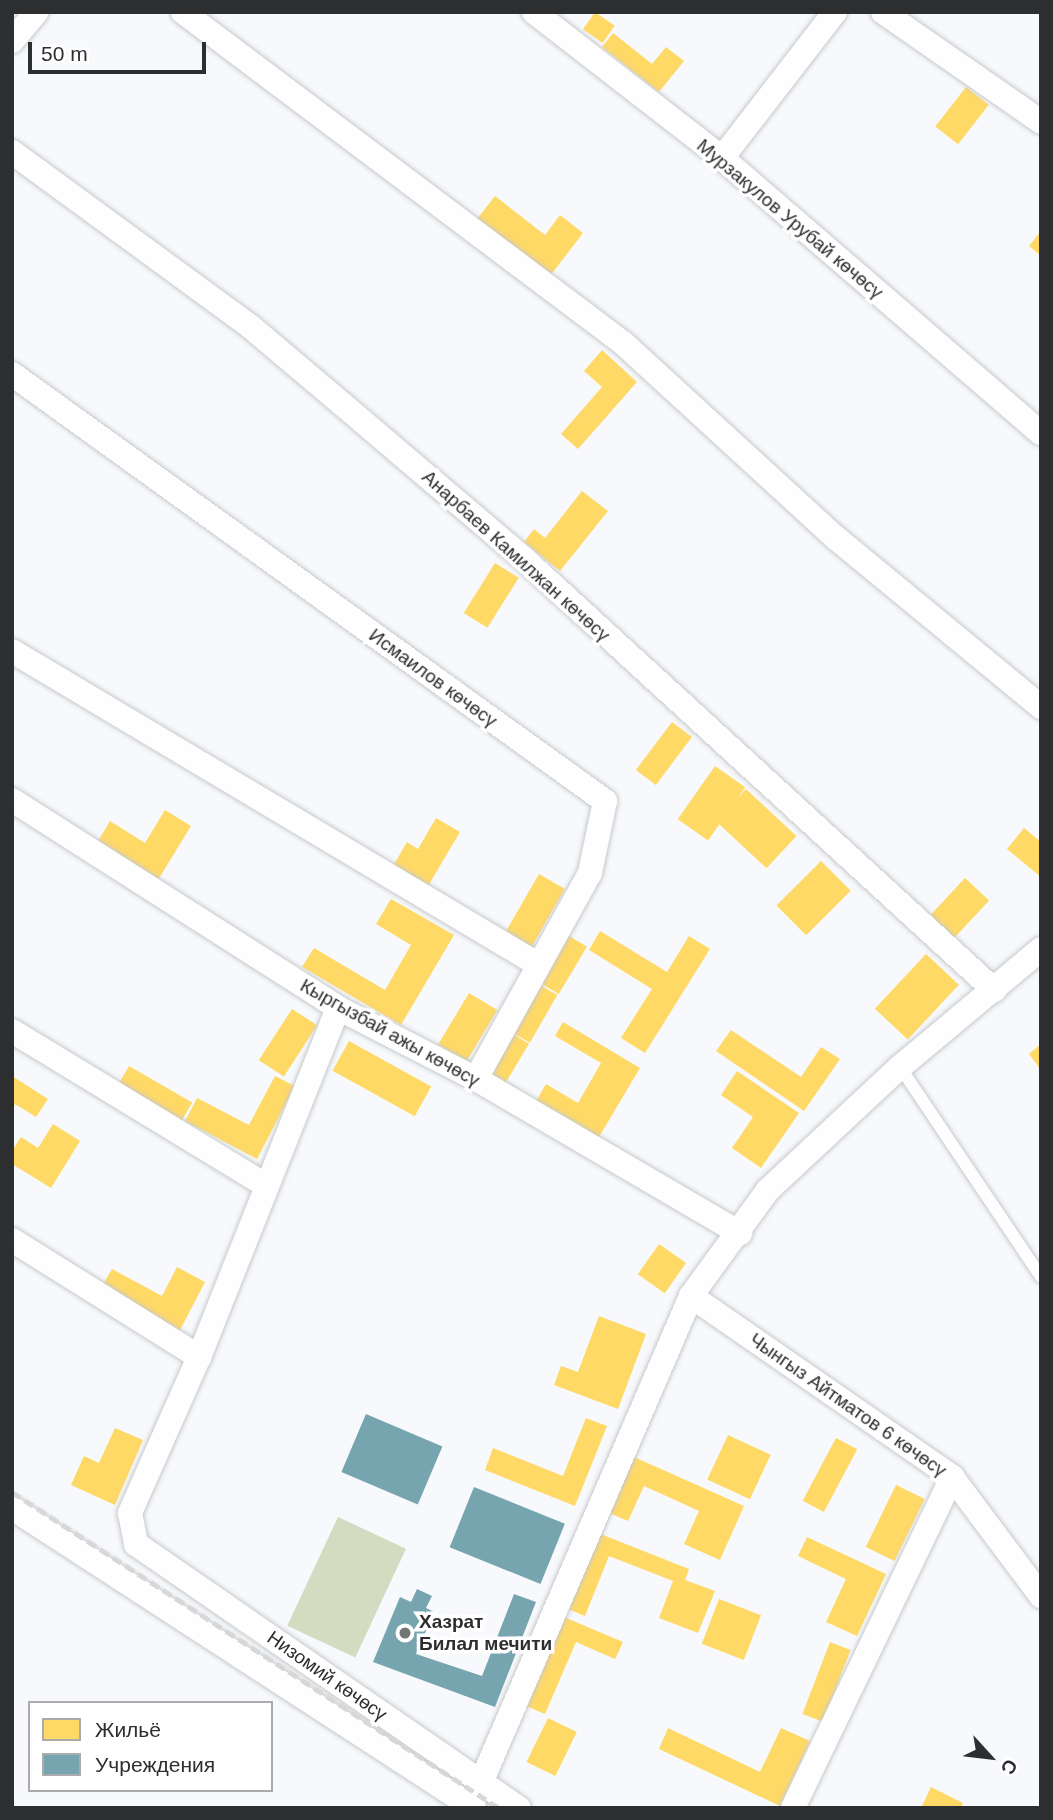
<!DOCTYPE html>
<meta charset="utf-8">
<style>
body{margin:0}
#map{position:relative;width:1053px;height:1820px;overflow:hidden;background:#f7f9fc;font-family:Helvetica,sans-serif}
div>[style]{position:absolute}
.forest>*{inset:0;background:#d3dbc1;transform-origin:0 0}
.homes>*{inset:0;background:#ffd966;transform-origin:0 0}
.public>*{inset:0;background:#76a5af;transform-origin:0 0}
.roads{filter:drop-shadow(0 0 2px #c7c9cb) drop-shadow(0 0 2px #c7c9cb)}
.lane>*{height:12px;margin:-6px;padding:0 6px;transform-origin:6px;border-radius:6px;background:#fefeff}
.street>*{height:24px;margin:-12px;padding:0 12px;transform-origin:12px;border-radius:12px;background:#fefeff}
.rail>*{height:5px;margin-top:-2.5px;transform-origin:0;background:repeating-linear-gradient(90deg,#d7d7d7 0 10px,transparent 0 15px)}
.dots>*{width:19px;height:19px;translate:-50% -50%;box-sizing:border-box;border:4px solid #fff;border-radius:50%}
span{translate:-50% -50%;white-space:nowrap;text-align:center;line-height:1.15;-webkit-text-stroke:7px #fff;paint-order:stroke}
.street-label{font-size:19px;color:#2d2e30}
.poi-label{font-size:19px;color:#2d2e30;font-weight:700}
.left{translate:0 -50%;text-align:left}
.frame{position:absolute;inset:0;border:14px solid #2d2e30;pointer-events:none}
.legend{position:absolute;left:28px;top:1701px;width:245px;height:91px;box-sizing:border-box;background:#fff;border:2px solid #ababac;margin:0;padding:9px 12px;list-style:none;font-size:21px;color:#2d2e30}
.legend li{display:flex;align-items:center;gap:14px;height:35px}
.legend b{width:35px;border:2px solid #ababac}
.north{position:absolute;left:955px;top:1722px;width:70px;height:70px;-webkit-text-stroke:5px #fff;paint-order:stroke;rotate:117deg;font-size:19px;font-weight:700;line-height:28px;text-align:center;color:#2d2e30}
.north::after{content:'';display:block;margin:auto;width:24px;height:32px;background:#2d2e30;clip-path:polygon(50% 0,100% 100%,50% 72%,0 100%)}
.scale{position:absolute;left:28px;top:42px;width:178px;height:32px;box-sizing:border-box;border:4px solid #2d2e30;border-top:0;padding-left:9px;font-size:21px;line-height:24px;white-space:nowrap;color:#2d2e30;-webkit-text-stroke:5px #fff;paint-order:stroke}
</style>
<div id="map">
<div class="forest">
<div style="left:338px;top:1517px;width:75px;height:120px;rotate:25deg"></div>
</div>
<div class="homes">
<div style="left:595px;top:12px;width:24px;height:21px;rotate:35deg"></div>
<div style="clip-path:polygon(613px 33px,652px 64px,666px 47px,684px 61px,659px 92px,602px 47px)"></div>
<div style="left:966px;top:87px;width:29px;height:50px;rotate:38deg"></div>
<div style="clip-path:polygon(495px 196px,545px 235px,560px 215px,583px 233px,550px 276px,477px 219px)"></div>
<div style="clip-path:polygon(1041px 231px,1041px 256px,1029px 246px)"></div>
<div style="clip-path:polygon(602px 350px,637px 382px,578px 449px,561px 434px,602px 387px,584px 371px)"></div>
<div style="clip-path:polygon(582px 491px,608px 511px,560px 571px,524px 542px,534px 529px,545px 538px)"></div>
<div style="left:495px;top:563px;width:28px;height:59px;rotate:32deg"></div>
<div style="left:672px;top:722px;width:25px;height:60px;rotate:37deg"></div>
<div style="left:715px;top:766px;width:37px;height:65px;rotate:35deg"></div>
<div style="left:746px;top:789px;width:69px;height:44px;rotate:43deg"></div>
<div style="clip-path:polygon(165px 810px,191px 826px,158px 880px,97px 843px,110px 821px,145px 843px)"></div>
<div style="clip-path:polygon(436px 818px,460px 832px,428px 886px,393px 866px,407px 842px,418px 849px)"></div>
<div style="clip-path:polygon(1024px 828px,1041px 842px,1041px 877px,1007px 849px)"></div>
<div style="left:821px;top:861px;width:42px;height:63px;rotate:45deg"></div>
<div style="left:539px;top:874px;width:30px;height:68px;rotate:30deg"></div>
<div style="left:965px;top:878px;width:33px;height:53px;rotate:43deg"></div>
<div style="clip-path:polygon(391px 899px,454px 935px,401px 1025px,302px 967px,314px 948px,385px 990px,411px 945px,376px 924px)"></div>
<div style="clip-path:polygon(600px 931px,667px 972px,689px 936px,710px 949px,645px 1053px,621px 1038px,652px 989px,589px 950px)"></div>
<div style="left:569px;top:936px;width:21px;height:55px;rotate:31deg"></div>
<div style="left:926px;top:954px;width:45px;height:75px;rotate:43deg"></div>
<div style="left:540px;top:985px;width:20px;height:55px;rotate:30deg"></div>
<div style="left:469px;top:993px;width:33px;height:60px;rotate:31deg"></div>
<div style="left:292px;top:1009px;width:30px;height:61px;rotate:33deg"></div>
<div style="clip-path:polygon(563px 1022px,640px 1068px,596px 1142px,534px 1105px,546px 1084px,578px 1103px,601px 1063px,555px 1036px)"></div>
<div style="clip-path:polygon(731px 1030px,801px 1077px,821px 1047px,840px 1059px,804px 1111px,716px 1051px)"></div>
<div style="left:511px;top:1033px;width:21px;height:48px;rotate:31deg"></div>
<div style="left:349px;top:1041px;width:94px;height:34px;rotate:29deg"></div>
<div style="clip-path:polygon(1041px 1044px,1041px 1070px,1029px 1054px)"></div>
<div style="left:129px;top:1066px;width:73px;height:20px;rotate:30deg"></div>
<div style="clip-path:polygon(737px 1071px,799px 1113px,761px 1168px,732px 1148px,753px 1117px,721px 1095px)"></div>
<div style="clip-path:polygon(12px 1076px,48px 1099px,36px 1117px,15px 1104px,12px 1109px)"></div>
<div style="clip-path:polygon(275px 1076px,295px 1086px,257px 1159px,185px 1121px,197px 1098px,249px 1125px)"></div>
<div style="clip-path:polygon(53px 1124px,80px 1141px,51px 1188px,12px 1164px,12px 1151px,21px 1137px,38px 1148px)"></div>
<div style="left:659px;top:1244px;width:33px;height:37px;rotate:35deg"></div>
<div style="clip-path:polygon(177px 1267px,205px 1282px,179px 1332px,101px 1288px,112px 1269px,162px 1296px)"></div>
<div style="clip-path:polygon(599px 1316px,646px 1334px,618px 1409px,554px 1385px,561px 1366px,578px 1372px)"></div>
<div style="clip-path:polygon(586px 1418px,607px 1426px,575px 1506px,485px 1470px,493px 1448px,563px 1476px)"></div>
<div style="clip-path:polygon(115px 1428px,143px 1440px,115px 1505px,71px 1485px,84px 1456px,99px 1463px)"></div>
<div style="left:728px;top:1435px;width:47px;height:49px;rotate:25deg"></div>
<div style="left:836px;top:1438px;width:24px;height:71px;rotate:28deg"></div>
<div style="clip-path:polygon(634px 1457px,744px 1506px,720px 1560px,684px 1544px,699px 1511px,644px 1486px,628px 1521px,609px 1513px)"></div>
<div style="left:896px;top:1485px;width:32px;height:69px;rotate:26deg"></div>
<div style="clip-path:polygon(598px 1533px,689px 1569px,685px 1580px,715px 1591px,698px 1633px,659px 1618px,673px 1581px,609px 1556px,585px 1616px,568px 1609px)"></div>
<div style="clip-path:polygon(807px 1537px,886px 1574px,857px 1636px,826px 1622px,846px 1579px,798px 1556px)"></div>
<div style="left:719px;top:1599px;width:45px;height:48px;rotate:21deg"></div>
<div style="clip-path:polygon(564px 1617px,623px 1642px,615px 1659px,576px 1642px,545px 1714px,526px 1706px)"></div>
<div style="left:830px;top:1642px;width:22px;height:77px;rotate:21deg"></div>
<div style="left:548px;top:1718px;width:32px;height:49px;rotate:26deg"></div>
<div style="clip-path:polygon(668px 1728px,760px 1772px,781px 1728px,810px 1741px,780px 1806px,659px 1749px)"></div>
<div style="clip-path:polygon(931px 1787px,963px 1803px,960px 1808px,921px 1808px)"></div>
</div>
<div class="public">
<div style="left:366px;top:1414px;width:83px;height:63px;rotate:23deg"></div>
<div style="left:474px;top:1487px;width:98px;height:65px;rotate:22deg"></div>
<div style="clip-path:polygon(417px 1589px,432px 1596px,426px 1608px,434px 1612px,416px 1654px,482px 1676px,514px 1594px,536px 1602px,495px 1707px,373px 1662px,400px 1597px,411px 1602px)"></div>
</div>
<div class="roads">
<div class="lane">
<div style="left:900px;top:1067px;width:253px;rotate:56.1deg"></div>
</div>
<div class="street">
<div style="left:183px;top:12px;width:551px;rotate:36.95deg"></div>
<div style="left:623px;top:343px;width:289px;rotate:42.5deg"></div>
<div style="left:836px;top:538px;width:266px;rotate:39.5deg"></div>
<div style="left:534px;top:12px;width:238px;rotate:37.8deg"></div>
<div style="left:722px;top:158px;width:421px;rotate:40.8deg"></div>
<div style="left:883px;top:12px;width:193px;rotate:34.8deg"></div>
<div style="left:12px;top:41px;width:38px;rotate:-50deg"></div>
<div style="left:12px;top:152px;width:296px;rotate:36.2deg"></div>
<div style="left:251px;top:327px;width:119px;rotate:40.2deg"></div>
<div style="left:342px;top:404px;width:239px;rotate:40.4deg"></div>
<div style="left:524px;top:559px;width:638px;rotate:42.52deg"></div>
<div style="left:722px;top:158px;width:185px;rotate:-52.3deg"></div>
<div style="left:12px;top:374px;width:731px;rotate:35.76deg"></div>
<div style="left:605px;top:801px;width:74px;rotate:101.8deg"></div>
<div style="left:590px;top:873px;width:235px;rotate:119deg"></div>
<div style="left:12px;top:651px;width:613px;rotate:30.79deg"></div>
<div style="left:12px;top:800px;width:387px;rotate:32.5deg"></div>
<div style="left:338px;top:1008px;width:155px;rotate:27.2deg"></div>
<div style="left:476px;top:1079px;width:306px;rotate:30.3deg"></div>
<div style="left:338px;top:1008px;width:376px;rotate:111.7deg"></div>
<div style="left:199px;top:1357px;width:171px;rotate:113.9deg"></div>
<div style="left:130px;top:1513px;width:32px;rotate:79deg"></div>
<div style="left:136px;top:1544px;width:465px;rotate:34.6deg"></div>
<div style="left:12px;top:1031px;width:298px;rotate:31.3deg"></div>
<div style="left:12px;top:1240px;width:221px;rotate:32deg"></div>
<div style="left:691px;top:1296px;width:318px;rotate:34.7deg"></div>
<div style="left:952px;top:1477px;width:149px;rotate:53.2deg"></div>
<div style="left:12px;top:1508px;width:551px;rotate:33deg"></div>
<div style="left:470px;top:1808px;width:558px;rotate:-66.65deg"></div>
<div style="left:691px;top:1296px;width:131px;rotate:-54deg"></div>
<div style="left:768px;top:1190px;width:180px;rotate:-43deg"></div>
<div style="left:900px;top:1067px;width:184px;rotate:-39.9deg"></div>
<div style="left:793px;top:1808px;width:367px;rotate:-64.3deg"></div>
</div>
</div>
<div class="rail">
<div style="left:12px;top:1492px;width:581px;rotate:32.98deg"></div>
</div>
<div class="dots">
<div style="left:405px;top:1633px;background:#747577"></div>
</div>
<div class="street-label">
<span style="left:790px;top:219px;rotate:40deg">Мурзакулов Урубай көчөсү</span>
<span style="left:516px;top:556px;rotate:42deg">Анарбаев Камилжан көчөсү</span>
<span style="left:433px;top:678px;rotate:36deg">Исмаилов көчөсү</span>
<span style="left:390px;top:1033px;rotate:29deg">Кыргызбай ажы көчөсү</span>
<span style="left:848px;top:1405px;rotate:35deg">Чынгыз Айтматов 6 көчөсү</span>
<span style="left:327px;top:1676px;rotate:35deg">Низомий көчөсү</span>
</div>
<div class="poi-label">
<span class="left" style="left:419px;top:1633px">Хазрат<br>Билал мечити</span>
</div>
<div class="frame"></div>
<ul class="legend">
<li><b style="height:19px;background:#ffd966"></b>Жильё</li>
<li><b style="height:19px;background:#76a5af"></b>Учреждения</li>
</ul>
<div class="north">С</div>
<div class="scale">50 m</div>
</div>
